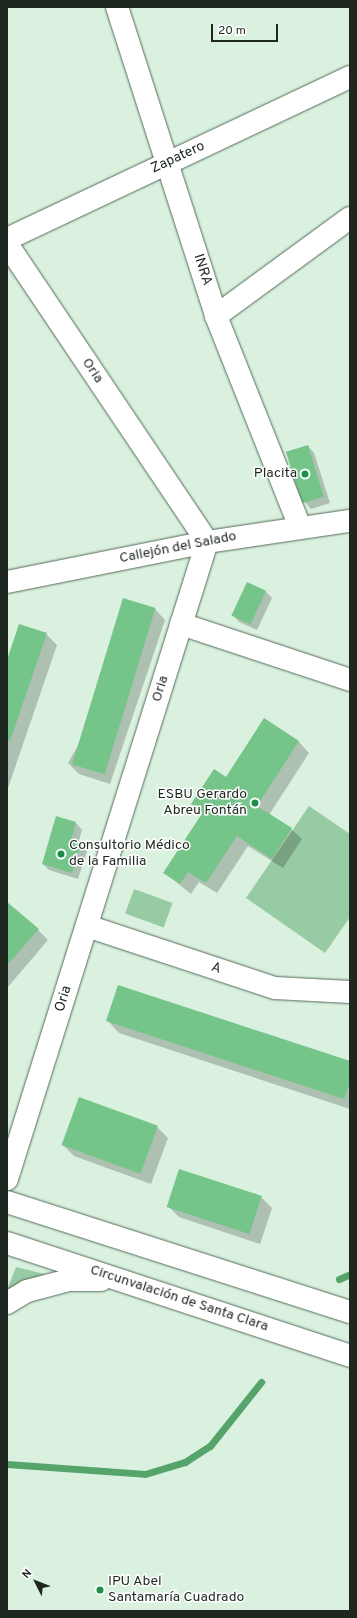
<!DOCTYPE html>
<meta charset="utf-8">
<style>
body{margin:0}
#map{position:relative;width:357px;height:1618px;overflow:hidden;background:#d9f1de;font-family:Overpass,sans-serif}
div>[style]{position:absolute}
.green>*{inset:0;background:#97cba3;transform-origin:0 0}
.shadow>*{inset:0;background:#0003}
.stream>*{height:7px;margin:-3.5px;padding:0 3.5px;transform-origin:3.5px;border-radius:3.5px;background:#54a46b}
.building>*{inset:0;background:#75c58a;transform-origin:0 0}
.roads{filter:drop-shadow(0 0 1px #556a5a) drop-shadow(0 0 1px #556a5a)}
.street>*{height:22px;margin:-11px;padding:0 11px;transform-origin:11px;border-radius:11px;background:#fff}
.highway>*{height:22px;margin:-11px;padding:0 11px;transform-origin:11px;border-radius:11px;background:#fff}
.dots>*{width:11px;height:11px;translate:-50% -50%;box-sizing:border-box;border:2px solid #fff;border-radius:50%}
span{translate:-50% -50%;white-space:nowrap;text-align:center;line-height:1.15;-webkit-text-stroke:3px #fff;paint-order:stroke}
.street-label{font-size:14px;color:#1d261f}
.poi-label{font-size:14px;color:#1d261f}
.right{translate:-100% -50%;text-align:right}
.left{translate:0 -50%;text-align:left}
.frame{position:absolute;inset:0;border:8px solid #1d261f;pointer-events:none}
.north{position:absolute;left:16px;top:1562px;width:40px;height:40px;-webkit-text-stroke:3px #fff;paint-order:stroke;rotate:312deg;font-size:11px;font-weight:700;line-height:16px;text-align:center;color:#1d261f}
.north::after{content:'';display:block;margin:auto;width:14px;height:18px;background:#1d261f;clip-path:polygon(50% 0,100% 100%,50% 72%,0 100%)}
.scale{position:absolute;left:211px;top:24px;width:67px;height:18px;box-sizing:border-box;border:2px solid #1d261f;border-top:0;padding-left:5px;font-size:12px;line-height:14px;white-space:nowrap;color:#1d261f;-webkit-text-stroke:3px #fff;paint-order:stroke}
</style>
<div id="map">
<div class="green">
<div style="clip-path:polygon(309px 806px,350px 834px,350px 917px,325px 953px,246px 898px)"></div>
<div style="left:134px;top:889px;width:41px;height:26px;rotate:20deg"></div>
<div style="clip-path:polygon(16px 1267px,44px 1274px,7px 1290px)"></div>
</div>
<div class="shadow">
<div style="clip-path:polygon(308px 446px,314px 453px,330px 503px,311px 509px,305px 502px)"></div>
<div style="clip-path:polygon(265px 591px,272px 598px,257px 630px,239px 622px,233px 615px)"></div>
<div style="clip-path:polygon(155px 609px,165px 620px,110px 784px,79px 774px,68px 763px)"></div>
<div style="clip-path:polygon(46px 634px,57px 645px,7px 791px,7px 663px)"></div>
<div style="clip-path:polygon(264px 720px,299px 742px,309px 753px,269px 815px,291px 829px,302px 839px,283px 868px,248px 846px,217px 893px,199px 882px,191px 894px,165px 873px,203px 814px,192px 804px,226px 779px)"></div>
<div style="clip-path:polygon(76px 823px,82px 830px,78px 844px,87px 851px,78px 879px,49px 870px,43px 864px)"></div>
<div style="clip-path:polygon(7px 917px,38px 930px,48px 940px,7px 988px)"></div>
<div style="clip-path:polygon(107px 1020px,350px 1062px,350px 1109px,119px 1033px)"></div>
<div style="clip-path:polygon(157px 1127px,168px 1138px,151px 1184px,74px 1156px,63px 1145px)"></div>
<div style="clip-path:polygon(261px 1197px,272px 1208px,260px 1244px,179px 1217px,168px 1206px)"></div>
</div>
<div class="stream">
<div style="left:339px;top:1279px;width:12px;rotate:-24deg"></div>
<div style="left:7px;top:1464px;width:138px;rotate:4.1deg"></div>
<div style="left:145px;top:1474px;width:42px;rotate:-16.7deg"></div>
<div style="left:185px;top:1462px;width:30px;rotate:-33deg"></div>
<div style="left:210px;top:1446px;width:82px;rotate:-51.4deg"></div>
</div>
<div class="building">
<div style="left:308px;top:445px;width:54px;height:23px;rotate:73deg"></div>
<div style="left:247px;top:582px;width:21px;height:37px;rotate:25deg"></div>
<div style="left:123px;top:598px;width:34px;height:174px;rotate:17deg"></div>
<div style="clip-path:polygon(19px 624px,47px 633px,10px 741px,7px 740px,7px 660px)"></div>
<div style="clip-path:polygon(264px 718px,299px 741px,257px 806px,292px 828px,272px 859px,237px 836px,206px 883px,188px 872px,180px 884px,163px 873px,203px 812px,191px 804px,214px 769px,226px 777px)"></div>
<div style="clip-path:polygon(56px 816px,76px 822px,71px 841px,81px 844px,72px 873px,42px 864px)"></div>
<div style="clip-path:polygon(7px 902px,39px 929px,7px 965px)"></div>
<div style="clip-path:polygon(118px 985px,350px 1061px,350px 1082px,344px 1099px,106px 1021px)"></div>
<div style="left:79px;top:1097px;width:84px;height:51px;rotate:20deg"></div>
<div style="left:179px;top:1169px;width:87px;height:40px;rotate:18deg"></div>
</div>
<div class="roads">
<div class="street">
<div style="left:117px;top:7px;width:324px;rotate:72.2deg"></div>
<div style="left:216px;top:316px;width:227px;rotate:68.3deg"></div>
<div style="left:7px;top:239px;width:379px;rotate:-25.3deg"></div>
<div style="left:7px;top:244px;width:359px;rotate:56.1deg"></div>
<div style="left:207px;top:542px;width:668px;rotate:107.43deg"></div>
<div style="left:216px;top:316px;width:166px;rotate:-36.2deg"></div>
<div style="left:7px;top:582px;width:204px;rotate:-11.3deg"></div>
<div style="left:207px;top:542px;width:145px;rotate:-8.4deg"></div>
<div style="left:181px;top:624px;width:178px;rotate:18.3deg"></div>
<div style="left:87px;top:926px;width:198px;rotate:18.3deg"></div>
<div style="left:275px;top:988px;width:75px;rotate:3.1deg"></div>
</div>
<div class="highway">
<div style="left:7px;top:1202px;width:360px;rotate:17.8deg"></div>
<div style="left:7px;top:1243px;width:361px;rotate:18.2deg"></div>
<div style="left:7px;top:1303px;width:23px;rotate:-31deg"></div>
<div style="left:27px;top:1291px;width:43px;rotate:-14.7deg"></div>
<div style="left:69px;top:1280px;width:32px"></div>
</div>
</div>
<div class="dots">
<div style="left:305px;top:474px;background:#1c904b"></div>
<div style="left:255px;top:803px;background:#1c904b"></div>
<div style="left:61px;top:854px;background:#1c904b"></div>
<div style="left:100px;top:1590px;background:#1c904b"></div>
</div>
<div class="street-label">
<span style="left:178px;top:158px;rotate:-25deg">Zapatero</span>
<span style="left:202px;top:270px;rotate:72deg">INRA</span>
<span style="left:92px;top:371px;rotate:56deg">Oria</span>
<span style="left:178px;top:548px;rotate:-11deg">Callejón del Salado</span>
<span style="left:161px;top:689px;rotate:-73deg">Oria</span>
<span style="left:216px;top:969px;rotate:18deg">A</span>
<span style="left:64px;top:999px;rotate:-73deg">Oria</span>
<span style="left:179px;top:1299px;rotate:18deg">Circunvalación de Santa Clara</span>
</div>
<div class="poi-label">
<span class="right" style="left:297px;top:474px">Placita</span>
<span class="right" style="left:247px;top:803px">ESBU Gerardo<br>Abreu Fontán</span>
<span class="left" style="left:69px;top:854px">Consultorio Médico<br>de la Familia</span>
<span class="left" style="left:108px;top:1590px">IPU Abel<br>Santamaría Cuadrado</span>
</div>
<div class="frame"></div>
<div class="north">N</div>
<div class="scale">20 m</div>
</div>
